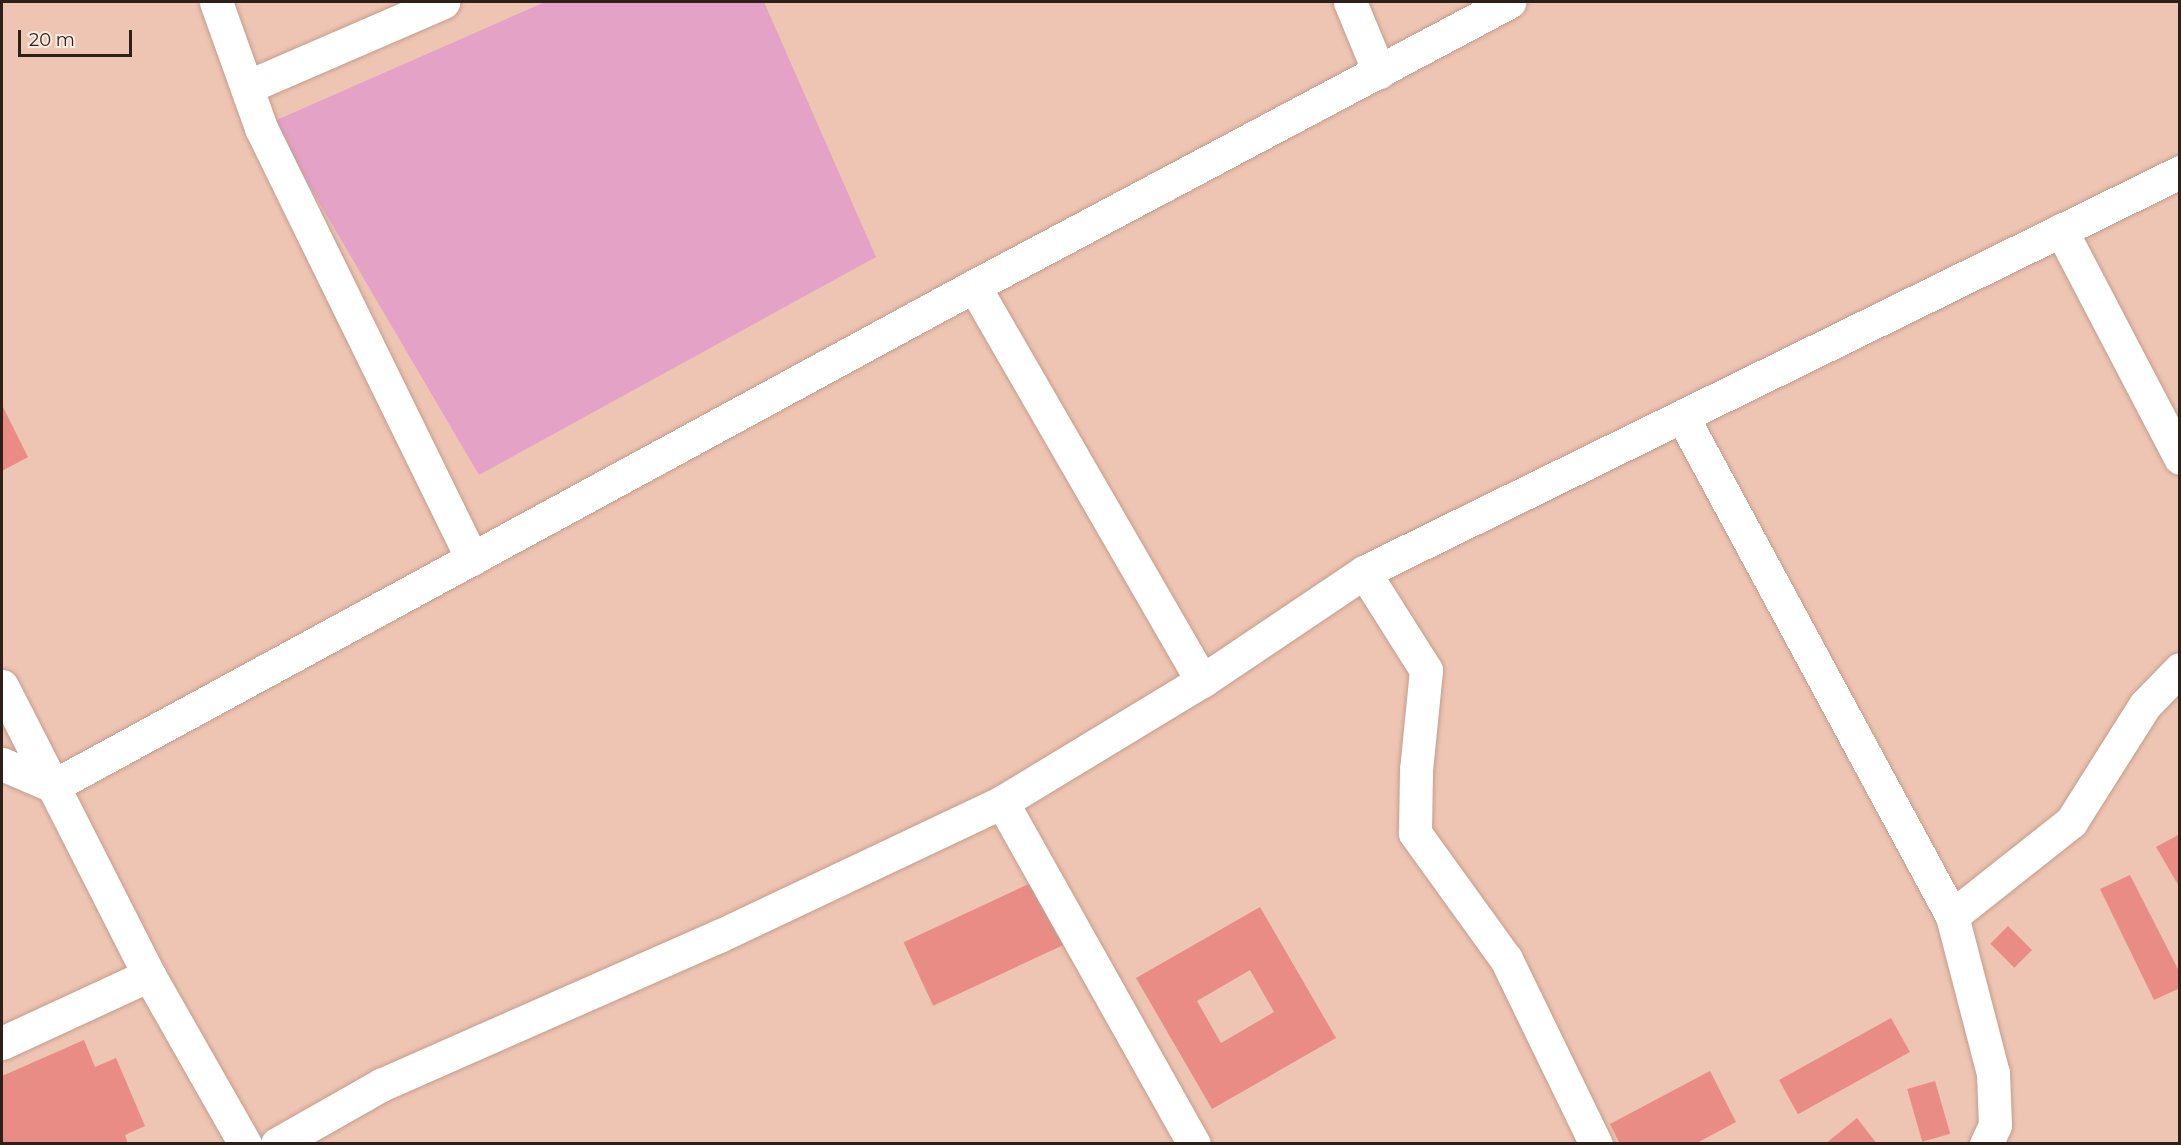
<!DOCTYPE html>
<style>
body{margin:0}
#map{position:relative;width:2181px;height:1145px;overflow:hidden;background:#eec5b3;font-family:Montserrat,sans-serif}
div>[style]{position:absolute}
.green>*{inset:0;background:#e4a2c7}
.building>*{inset:0;background:#e98c85;transform-origin:0 0}
.roads{filter:drop-shadow(0 0 2px #c49d8c) drop-shadow(0 0 2px #c49d8c)}
.minor>*{height:33px;margin:-16.5px;padding:0 16.5px;transform-origin:16.5px;border-radius:16.5px;background:#fff}
span{translate:-50% -50%;white-space:nowrap;text-align:center;line-height:1.15;-webkit-text-stroke:6px #fdebe4;paint-order:stroke}
.frame{position:absolute;inset:0;border:3px solid #2e1f18;pointer-events:none}
.scale{position:absolute;left:18px;top:30px;width:114px;height:27px;box-sizing:border-box;border:3px solid #2e1f18;border-top:0;padding-left:8px;font-size:18px;line-height:21px;white-space:nowrap;color:#2e1f18;-webkit-text-stroke:4px #fdebe4;paint-order:stroke}
</style>
<div id="map">
<div class="green">
<div style="clip-path:polygon(545px 2px,764px 2px,876px 257px,479px 475px,272px 122px)"></div>
</div>
<div class="building">
<div style="clip-path:polygon(2px 405px,28px 457px,2px 471px)"></div>
<div style="clip-path:polygon(2180px 834px,2180px 888px,2156px 847px)"></div>
<div style="clip-path:polygon(2130px 875px,2180px 973px,2180px 988px,2154px 1000px,2100px 889px)"></div>
<div style="left:1035px;top:881px;width:70px;height:145px;rotate:65deg"></div>
<div style="clip-path:polygon(evenodd,1260px 907px,1336px 1038px,1212px 1109px,1136px 978px,1260px 907px,1250px 970px,1274px 1012px,1221px 1043px,1197px 1001px,1250px 970px)"></div>
<div style="left:2008px;top:926px;width:34px;height:25px;rotate:45deg"></div>
<div style="left:1891px;top:1018px;width:39px;height:128px;rotate:61deg"></div>
<div style="clip-path:polygon(84px 1040px,95px 1067px,116px 1058px,145px 1126px,125px 1135px,128px 1144px,2px 1144px,2px 1076px)"></div>
<div style="clip-path:polygon(1710px 1071px,1736px 1122px,1695px 1144px,1620px 1144px,1610px 1124px)"></div>
<div style="left:1935px;top:1081px;width:55px;height:29px;rotate:74deg"></div>
<div style="clip-path:polygon(1857px 1118px,1877px 1144px,1825px 1144px)"></div>
</div>
<div class="roads">
<div class="minor">
<div style="left:216px;top:2px;width:134px;rotate:70.3deg"></div>
<div style="left:261px;top:128px;width:480px;rotate:63.9deg"></div>
<div style="left:1350px;top:2px;width:76px;rotate:67.5deg"></div>
<div style="left:247px;top:87px;width:214px;rotate:-23.4deg"></div>
<div style="left:2061px;top:230px;width:257px;rotate:62.4deg"></div>
<div style="left:974px;top:286px;width:456px;rotate:60deg"></div>
<div style="left:1682px;top:416px;width:568px;rotate:61.63deg"></div>
<div style="left:1952px;top:916px;width:162px;rotate:75.4deg"></div>
<div style="left:1993px;top:1073px;width:52px;rotate:87.8deg"></div>
<div style="left:1995px;top:1125px;width:21px;rotate:115deg"></div>
<div style="left:1364px;top:572px;width:116px;rotate:57.7deg"></div>
<div style="left:1426px;top:670px;width:100px;rotate:95.7deg"></div>
<div style="left:1416px;top:770px;width:63px;rotate:90.9deg"></div>
<div style="left:1415px;top:833px;width:155px;rotate:54.2deg"></div>
<div style="left:1506px;top:959px;width:206px;rotate:64.1deg"></div>
<div style="left:2px;top:686px;width:112px;rotate:63deg"></div>
<div style="left:2px;top:764px;width:56px;rotate:23.3deg"></div>
<div style="left:1002px;top:802px;width:392px;rotate:60.7deg"></div>
<div style="left:1952px;top:916px;width:152px;rotate:-38.3deg"></div>
<div style="left:2071px;top:822px;width:138px;rotate:-57.7deg"></div>
<div style="left:2145px;top:705px;width:50px;rotate:-45.8deg"></div>
<div style="left:2px;top:1043px;width:162px;rotate:-24.8deg"></div>
<div style="left:245px;top:1144px;width:194px;rotate:-119.6deg"></div>
<div style="left:149px;top:975px;width:212px;rotate:-116.9deg"></div>
<div style="left:53px;top:786px;width:1048px;rotate:-28.5deg"></div>
<div style="left:974px;top:286px;width:606px;rotate:-27.96deg"></div>
<div style="left:277px;top:1144px;width:120px;rotate:-29.6deg"></div>
<div style="left:381px;top:1085px;width:369px;rotate:-23.8deg"></div>
<div style="left:719px;top:936px;width:313px;rotate:-25.3deg"></div>
<div style="left:1002px;top:802px;width:234px;rotate:-31.2deg"></div>
<div style="left:1202px;top:681px;width:195px;rotate:-33.9deg"></div>
<div style="left:1364px;top:572px;width:909px;rotate:-26.11deg"></div>
</div>
</div>
<div class="frame"></div>
<div class="scale">20 m</div>
</div>
